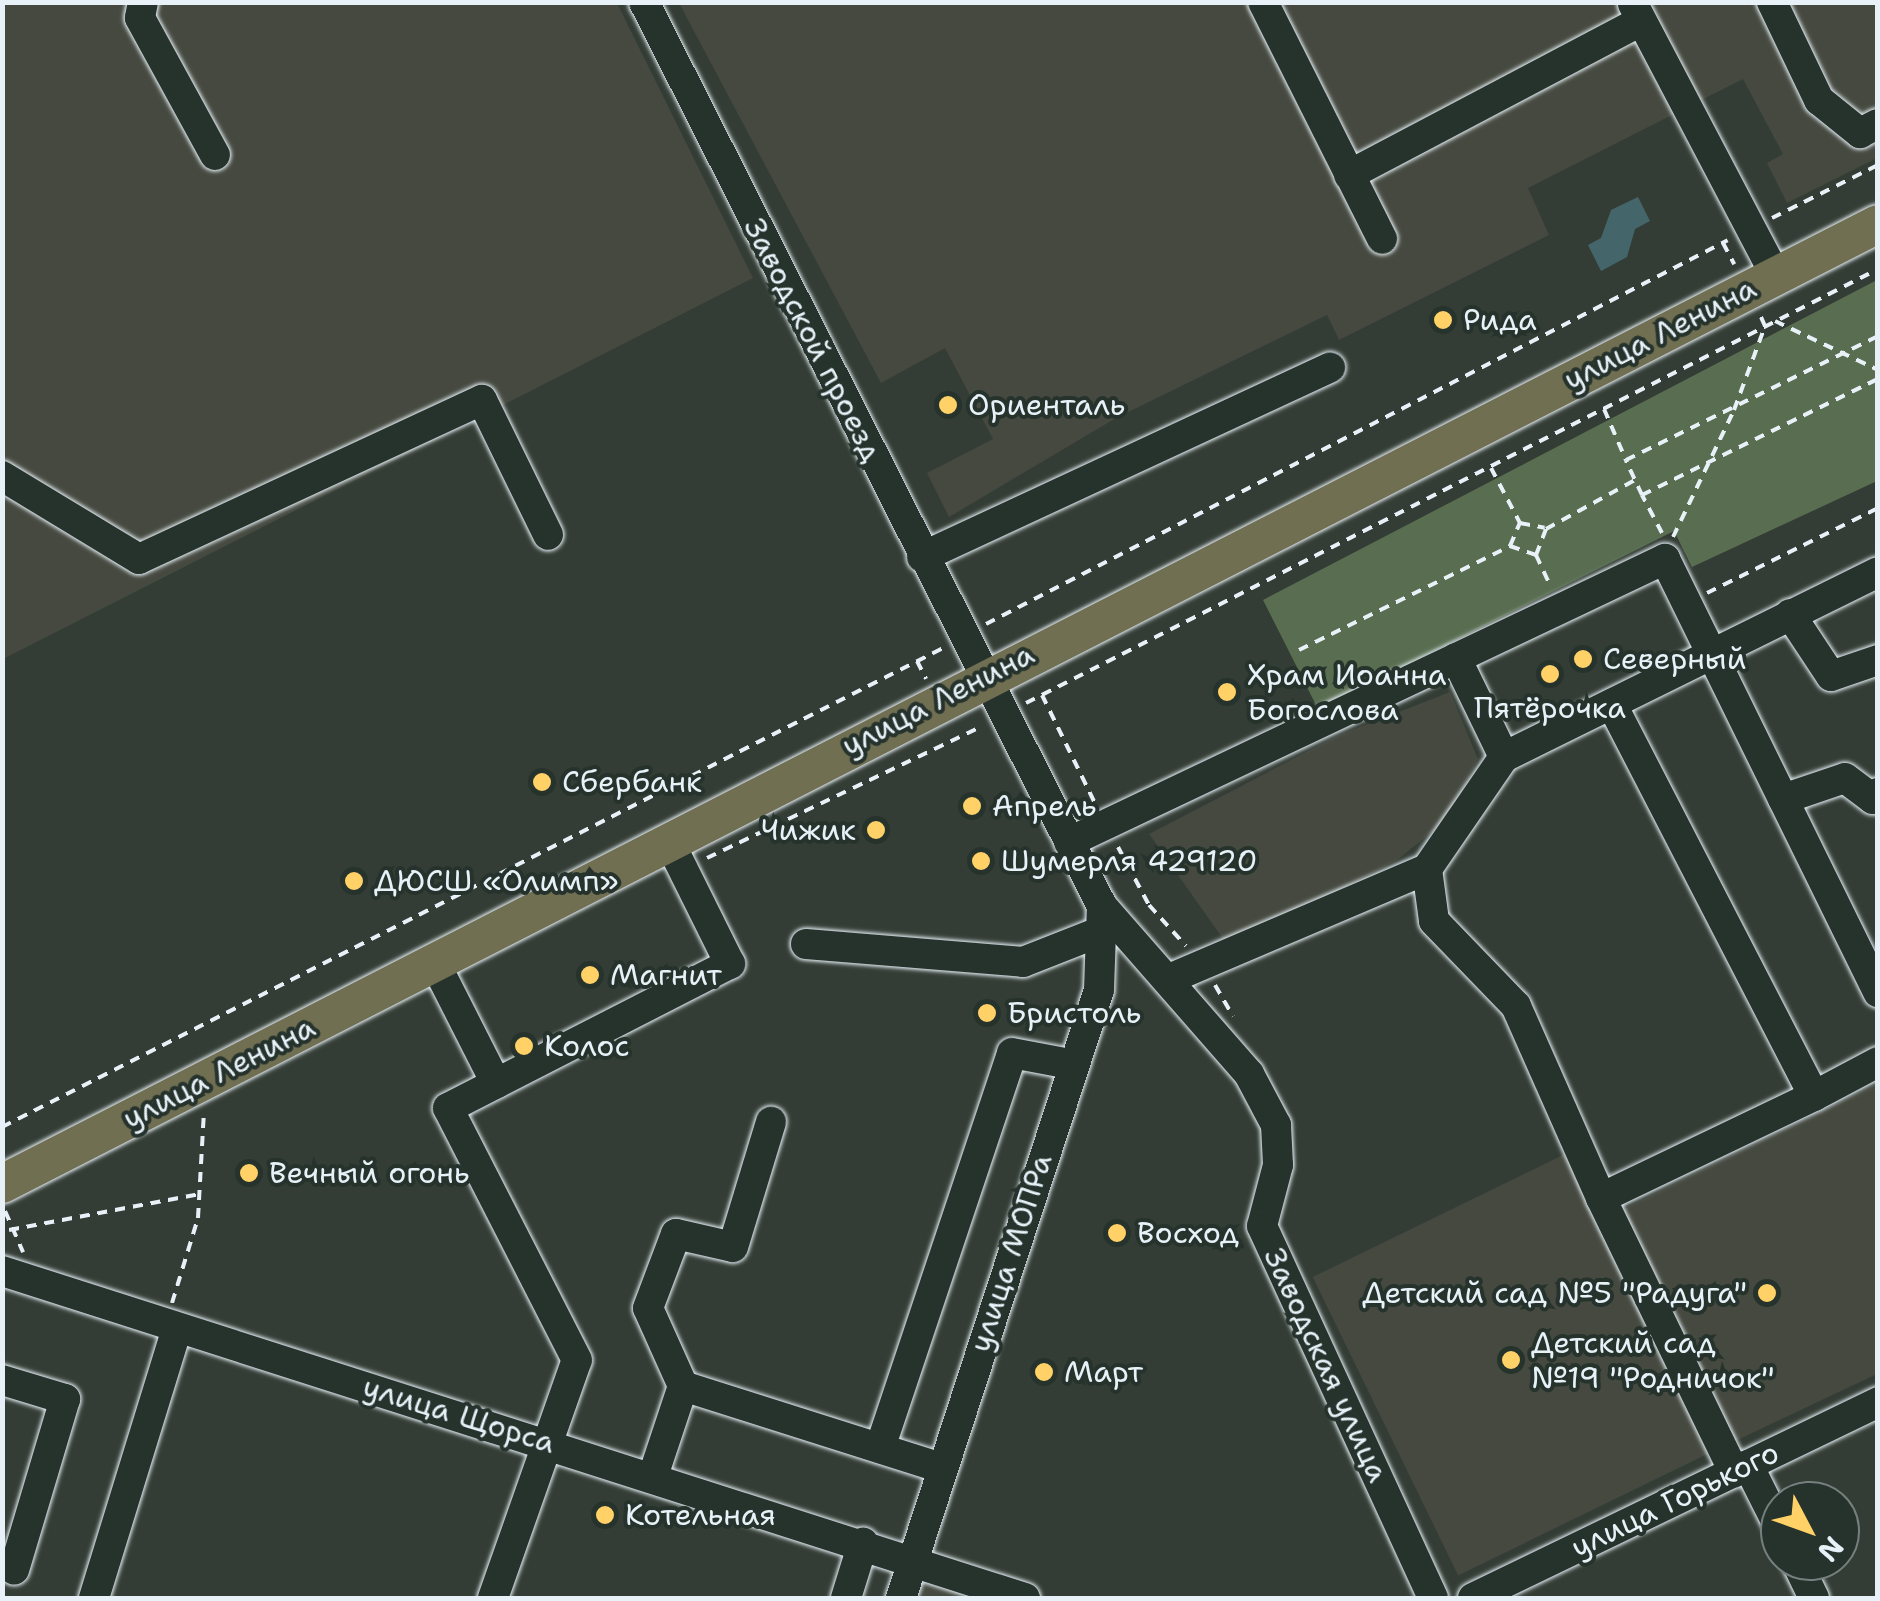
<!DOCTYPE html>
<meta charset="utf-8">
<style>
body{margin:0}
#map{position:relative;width:1880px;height:1601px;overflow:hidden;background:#343d35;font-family:"Shantell Sans",sans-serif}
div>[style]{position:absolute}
.built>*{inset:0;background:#45493f;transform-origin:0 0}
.green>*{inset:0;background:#596e51}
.water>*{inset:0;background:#44666b}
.path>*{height:4px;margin-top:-2px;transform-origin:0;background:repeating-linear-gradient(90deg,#e8f1f8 0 10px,transparent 0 18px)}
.roads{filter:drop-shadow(0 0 2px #e8f1f8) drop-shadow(0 0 2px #e8f1f8)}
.minor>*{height:30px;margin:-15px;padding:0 15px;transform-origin:15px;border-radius:15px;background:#26332d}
.major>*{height:38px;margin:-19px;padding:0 19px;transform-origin:19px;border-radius:19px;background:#716f52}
.dots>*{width:28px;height:28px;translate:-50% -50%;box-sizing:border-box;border:5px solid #26332d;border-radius:50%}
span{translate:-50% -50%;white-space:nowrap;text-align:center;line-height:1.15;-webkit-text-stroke:8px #26332d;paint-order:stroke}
.poi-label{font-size:30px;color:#e8f1f8}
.left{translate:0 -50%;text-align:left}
.right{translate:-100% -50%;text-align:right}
.street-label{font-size:30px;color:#e8f1f8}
.frame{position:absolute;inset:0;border:5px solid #e8f1f8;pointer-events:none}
.north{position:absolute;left:1760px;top:1481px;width:100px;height:100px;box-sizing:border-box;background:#26332d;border:2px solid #747f7e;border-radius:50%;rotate:131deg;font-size:28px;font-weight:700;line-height:40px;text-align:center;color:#e8f1f8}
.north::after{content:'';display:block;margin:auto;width:35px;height:45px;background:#ffd166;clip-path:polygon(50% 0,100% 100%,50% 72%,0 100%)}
</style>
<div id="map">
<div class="built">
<div style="clip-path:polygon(3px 3px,617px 3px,753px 278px,3px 659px)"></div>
<div style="clip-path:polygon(679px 3px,1877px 3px,1877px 158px,1787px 203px,1767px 163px,1783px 154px,1743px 79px,1528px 188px,1549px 235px,1339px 340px,1327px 315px,1116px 418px,949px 517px,927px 473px,993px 439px,945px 348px,881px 383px)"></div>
<div style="clip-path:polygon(1450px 692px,1478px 759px,1447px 820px,1397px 860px,1228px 946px,1149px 834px,1337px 736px)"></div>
<div style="clip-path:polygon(1877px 1084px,1877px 1374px,1731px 1443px,1616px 1213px)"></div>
<div style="left:1567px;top:1153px;width:332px;height:283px;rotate:64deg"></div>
<div style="clip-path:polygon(921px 1580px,963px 1592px,961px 1598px,915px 1598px)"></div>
</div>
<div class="green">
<div style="clip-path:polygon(1877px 280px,1877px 481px,1692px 567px,1674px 531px,1318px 709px,1263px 600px)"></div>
</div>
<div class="water">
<div style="clip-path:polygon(1638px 197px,1650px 221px,1635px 229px,1627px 257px,1601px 271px,1588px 245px,1601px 238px,1611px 210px)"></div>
</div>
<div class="path">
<div style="left:1772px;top:218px;width:119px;rotate:-26.6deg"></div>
<div style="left:1723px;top:243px;width:24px;rotate:62deg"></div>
<div style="left:1775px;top:321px;width:114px;rotate:25.4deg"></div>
<div style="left:1604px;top:409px;width:56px;rotate:66.7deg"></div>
<div style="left:1491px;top:468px;width:62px;rotate:62.2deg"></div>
<div style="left:1642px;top:495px;width:38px;rotate:-115deg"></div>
<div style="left:1626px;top:460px;width:281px;rotate:-26.2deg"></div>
<div style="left:1662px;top:533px;width:43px;rotate:-117.8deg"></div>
<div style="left:1642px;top:495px;width:263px;rotate:-26.2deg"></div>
<div style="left:1673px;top:537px;width:141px;rotate:-64.3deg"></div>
<div style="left:1734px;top:410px;width:90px;rotate:-69.7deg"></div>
<div style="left:1765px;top:326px;width:10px;rotate:-114deg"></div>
<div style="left:1510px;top:546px;width:25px;rotate:-67deg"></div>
<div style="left:1520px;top:523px;width:25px;rotate:11deg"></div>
<div style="left:1536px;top:555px;width:35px;rotate:65deg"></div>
<div style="left:1707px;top:593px;width:191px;rotate:-26.4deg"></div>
<div style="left:986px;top:624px;width:835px;rotate:-27.36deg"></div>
<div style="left:1299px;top:650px;width:235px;rotate:-26.2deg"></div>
<div style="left:1510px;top:546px;width:28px;rotate:19deg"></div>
<div style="left:1536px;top:555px;width:28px;rotate:-69deg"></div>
<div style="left:1546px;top:529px;width:102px;rotate:-28.8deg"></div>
<div style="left:917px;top:661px;width:20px;rotate:63deg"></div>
<div style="left:1042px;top:695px;width:120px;rotate:63.9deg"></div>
<div style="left:1026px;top:703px;width:956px;rotate:-26.99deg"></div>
<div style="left:1118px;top:847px;width:66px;rotate:61.9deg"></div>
<div style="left:1149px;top:905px;width:55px;rotate:47.9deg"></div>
<div style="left:707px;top:858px;width:305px;rotate:-25.6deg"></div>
<div style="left:1215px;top:985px;width:36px;rotate:60deg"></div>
<div style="left:2px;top:1127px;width:1056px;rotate:-26.98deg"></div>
<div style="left:5px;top:1211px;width:45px;rotate:66.3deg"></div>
<div style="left:9px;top:1230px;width:193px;rotate:-10.7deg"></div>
<div style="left:172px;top:1303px;width:89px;rotate:-73deg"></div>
<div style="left:198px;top:1218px;width:107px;rotate:-86.8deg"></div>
</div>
<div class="roads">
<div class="minor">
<div style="left:143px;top:2px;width:16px;rotate:101deg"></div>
<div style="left:140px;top:18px;width:156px;rotate:61.3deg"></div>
<div style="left:644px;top:2px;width:1013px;rotate:63.13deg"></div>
<div style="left:1102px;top:906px;width:223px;rotate:48.8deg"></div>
<div style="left:1249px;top:1074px;width:58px;rotate:62.1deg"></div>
<div style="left:1276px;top:1125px;width:40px;rotate:87.1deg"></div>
<div style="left:1278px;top:1165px;width:63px;rotate:104.7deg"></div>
<div style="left:1262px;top:1226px;width:409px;rotate:65.3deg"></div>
<div style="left:1263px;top:2px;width:265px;rotate:63.3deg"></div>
<div style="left:1772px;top:2px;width:109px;rotate:64.4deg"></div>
<div style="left:1819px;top:100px;width:53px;rotate:38.8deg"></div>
<div style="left:1860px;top:133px;width:20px;rotate:-27deg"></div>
<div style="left:1633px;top:4px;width:307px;rotate:62.3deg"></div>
<div style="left:1349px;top:175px;width:330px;rotate:-27.8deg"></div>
<div style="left:2px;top:476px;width:160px;rotate:31.2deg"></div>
<div style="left:139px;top:559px;width:378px;rotate:-24.9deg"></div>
<div style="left:482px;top:400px;width:150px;rotate:63.9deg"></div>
<div style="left:922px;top:557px;width:450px;rotate:-24.9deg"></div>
<div style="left:1790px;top:614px;width:74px;rotate:56.5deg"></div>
<div style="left:1831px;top:676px;width:50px;rotate:-18.8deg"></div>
<div style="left:1456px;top:658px;width:110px;rotate:64.1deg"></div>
<div style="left:1504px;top:757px;width:417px;rotate:-26.3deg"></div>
<div style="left:1783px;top:799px;width:65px;rotate:-18.7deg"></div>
<div style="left:1845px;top:778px;width:35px;rotate:37deg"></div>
<div style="left:1873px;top:799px;width:8px;rotate:-50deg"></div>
<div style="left:1069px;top:842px;width:660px;rotate:-25.4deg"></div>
<div style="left:1665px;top:559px;width:483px;rotate:63.8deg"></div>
<div style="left:1427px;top:869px;width:52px;rotate:82.3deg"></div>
<div style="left:1434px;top:921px;width:118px;rotate:46deg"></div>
<div style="left:1516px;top:1006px;width:210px;rotate:66.1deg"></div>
<div style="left:1601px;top:1198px;width:236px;rotate:-25.6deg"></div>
<div style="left:1814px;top:1096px;width:441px;rotate:-117.3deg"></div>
<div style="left:806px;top:944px;width:218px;rotate:4.7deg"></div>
<div style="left:1023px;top:962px;width:82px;rotate:-21.5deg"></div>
<div style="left:435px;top:963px;width:135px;rotate:63.1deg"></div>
<div style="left:1169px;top:979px;width:280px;rotate:-23.1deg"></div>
<div style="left:1427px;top:869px;width:136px;rotate:-55.5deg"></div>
<div style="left:1814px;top:1096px;width:72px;rotate:-28deg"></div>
<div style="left:1601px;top:1198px;width:305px;rotate:64.1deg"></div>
<div style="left:2px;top:1271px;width:1074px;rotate:17.73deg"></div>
<div style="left:2px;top:1380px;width:66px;rotate:16.8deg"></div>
<div style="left:65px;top:1399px;width:178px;rotate:106.6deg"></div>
<div style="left:683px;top:1386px;width:85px;rotate:-114.2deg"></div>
<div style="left:648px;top:1308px;width:79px;rotate:-69.3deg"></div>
<div style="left:676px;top:1234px;width:58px;rotate:12.8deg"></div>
<div style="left:733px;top:1247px;width:131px;rotate:-73.1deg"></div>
<div style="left:880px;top:1448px;width:416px;rotate:-71.5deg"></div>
<div style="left:1012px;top:1053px;width:59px;rotate:10.7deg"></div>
<div style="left:1748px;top:1465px;width:72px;rotate:63.4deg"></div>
<div style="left:654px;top:1473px;width:92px;rotate:-71.6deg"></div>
<div style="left:683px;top:1386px;width:272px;rotate:17.6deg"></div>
<div style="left:1796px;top:1561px;width:41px;rotate:64.1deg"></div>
<div style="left:94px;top:1598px;width:278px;rotate:-72.9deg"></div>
<div style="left:493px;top:1598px;width:252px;rotate:-70.6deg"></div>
<div style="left:577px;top:1360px;width:283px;rotate:-117.1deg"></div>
<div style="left:448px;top:1108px;width:317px;rotate:-27.1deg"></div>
<div style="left:730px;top:964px;width:135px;rotate:-116.4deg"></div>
<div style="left:846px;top:1598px;width:58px;rotate:-72.8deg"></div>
<div style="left:901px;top:1598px;width:639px;rotate:-71.96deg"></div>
<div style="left:1099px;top:990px;width:84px;rotate:-88deg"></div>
<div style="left:1473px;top:1598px;width:450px;rotate:-25.8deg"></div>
</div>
<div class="major">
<div style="left:2px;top:1184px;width:2107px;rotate:-27.1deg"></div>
</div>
</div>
<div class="dots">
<div style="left:1443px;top:320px;background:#ffd166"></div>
<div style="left:948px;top:405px;background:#ffd166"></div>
<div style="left:1583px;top:659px;background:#ffd166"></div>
<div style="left:1550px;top:674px;background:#ffd166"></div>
<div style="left:1227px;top:692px;background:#ffd166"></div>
<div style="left:542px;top:782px;background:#ffd166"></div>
<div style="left:972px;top:806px;background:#ffd166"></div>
<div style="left:876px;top:830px;background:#ffd166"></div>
<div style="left:981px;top:861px;background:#ffd166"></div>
<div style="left:354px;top:881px;background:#ffd166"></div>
<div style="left:590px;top:975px;background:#ffd166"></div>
<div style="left:987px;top:1013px;background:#ffd166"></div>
<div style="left:524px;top:1046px;background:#ffd166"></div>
<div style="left:249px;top:1173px;background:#ffd166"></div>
<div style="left:1117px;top:1233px;background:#ffd166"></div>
<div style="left:1767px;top:1293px;background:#ffd166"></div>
<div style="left:1511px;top:1360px;background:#ffd166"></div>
<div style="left:1044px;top:1372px;background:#ffd166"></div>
<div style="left:605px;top:1515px;background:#ffd166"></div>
</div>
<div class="poi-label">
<span class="left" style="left:1463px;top:320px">Рида</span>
<span class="left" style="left:968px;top:405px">Ориенталь</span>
<span class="left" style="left:1603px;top:659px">Северный</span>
<span class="left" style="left:1247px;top:692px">Храм Иоанна<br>Богослова</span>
<span style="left:1550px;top:708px">Пятёрочка</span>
<span class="left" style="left:562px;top:782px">Сбербанк</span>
<span class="left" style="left:992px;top:806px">Апрель</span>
<span class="right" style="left:856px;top:830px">Чижик</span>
<span class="left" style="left:1001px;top:861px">Шумерля 429120</span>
<span class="left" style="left:374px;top:881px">ДЮСШ «Олимп»</span>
<span class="left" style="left:610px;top:975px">Магнит</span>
<span class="left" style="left:1007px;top:1013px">Бристоль</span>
<span class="left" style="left:544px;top:1046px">Колос</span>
<span class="left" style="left:269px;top:1173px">Вечный огонь</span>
<span class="left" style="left:1137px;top:1233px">Восход</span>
<span class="right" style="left:1747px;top:1293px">Детский сад №5 "Радуга"</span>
<span class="left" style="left:1531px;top:1360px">Детский сад<br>№19 "Родничок"</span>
<span class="left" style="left:1064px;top:1372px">Март</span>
<span class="left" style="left:625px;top:1515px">Котельная</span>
</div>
<div class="street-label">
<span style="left:1660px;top:334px;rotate:-27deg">улица Ленина</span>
<span style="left:813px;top:340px;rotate:63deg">Заводской проезд</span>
<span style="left:938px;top:700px;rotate:-27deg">улица Ленина</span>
<span style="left:219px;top:1073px;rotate:-27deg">улица Ленина</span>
<span style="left:1011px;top:1253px;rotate:-72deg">улица МОПРа</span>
<span style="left:1326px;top:1365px;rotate:65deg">Заводская улица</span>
<span style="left:459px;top:1415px;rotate:17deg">улица Щорса</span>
<span style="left:1675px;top:1500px;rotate:-26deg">улица Горького</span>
</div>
<div class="frame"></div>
<div class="north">N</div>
</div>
